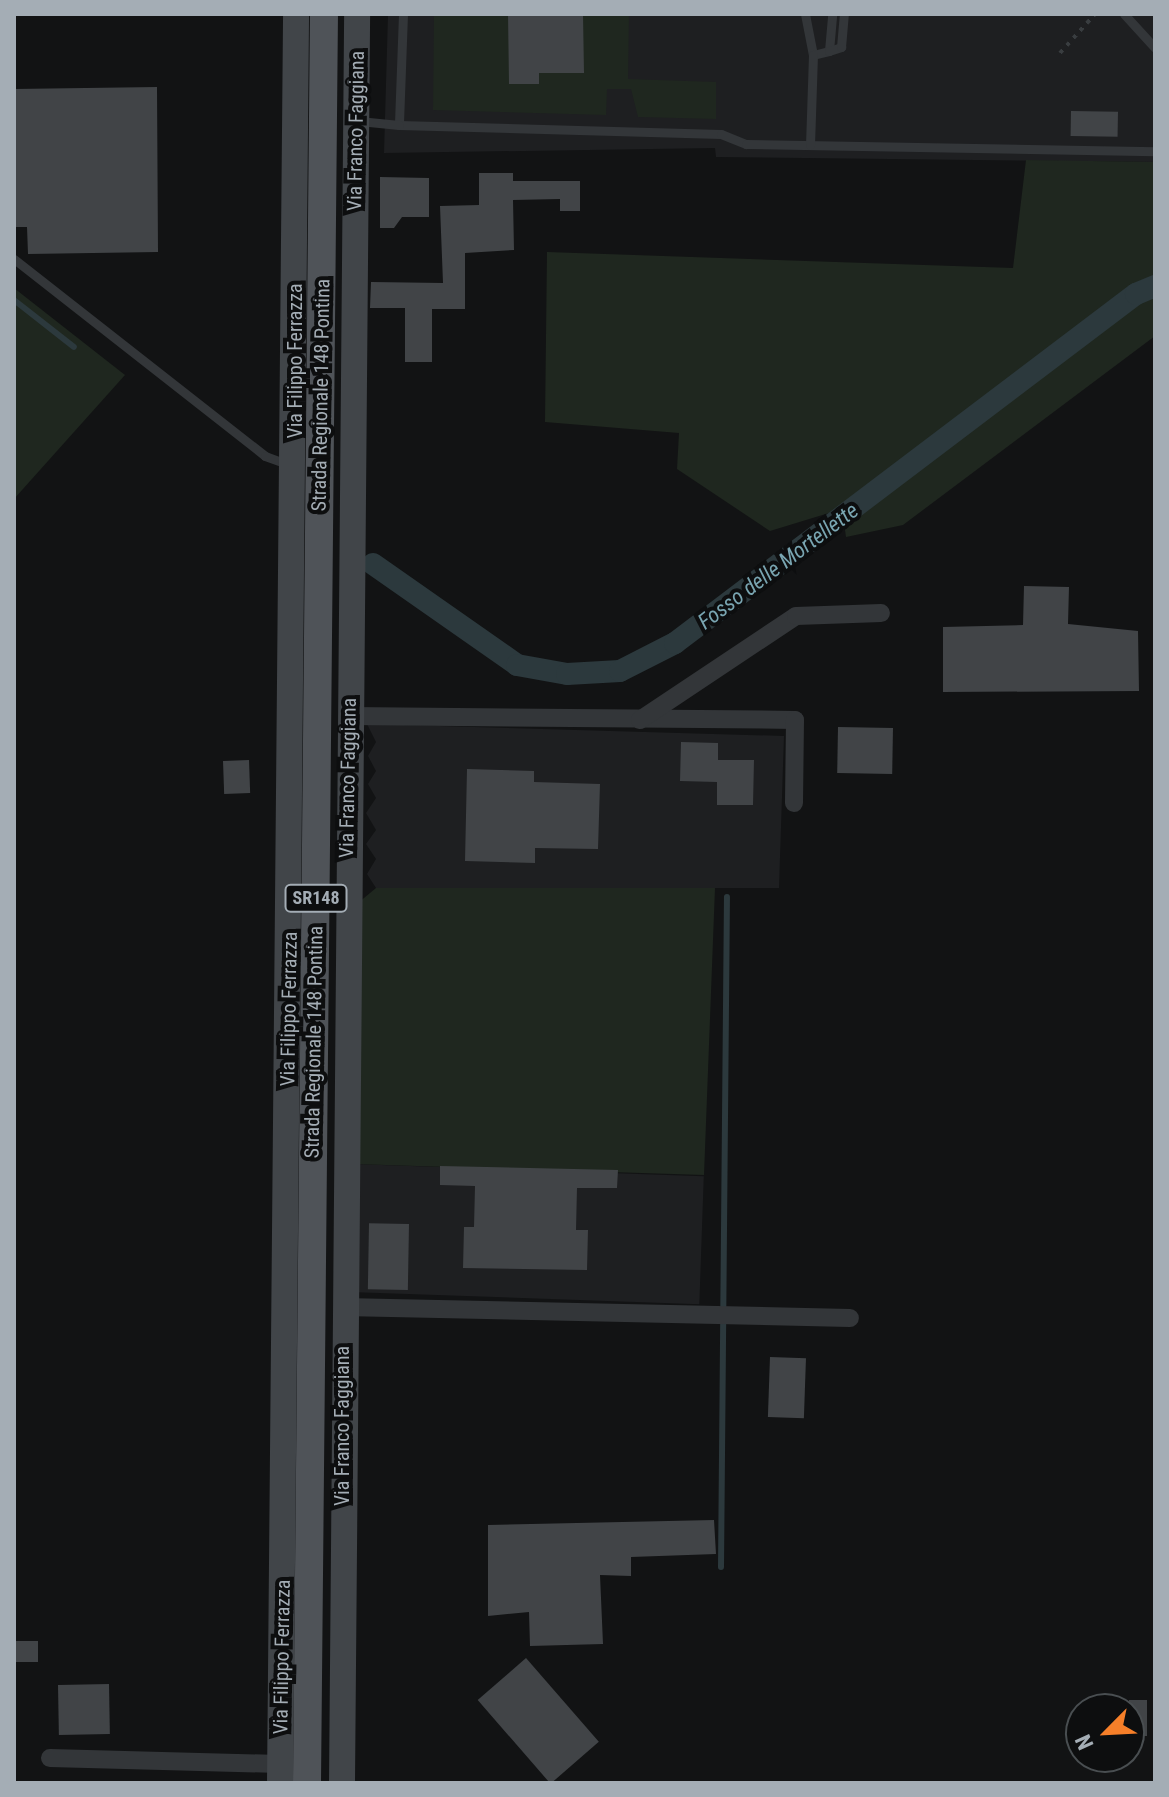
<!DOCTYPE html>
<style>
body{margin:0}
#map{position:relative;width:1169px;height:1797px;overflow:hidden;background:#121314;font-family:"Roboto Condensed",sans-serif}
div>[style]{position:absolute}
.built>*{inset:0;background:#1e1f21;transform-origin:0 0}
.green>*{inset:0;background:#1f271f}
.stream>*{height:6px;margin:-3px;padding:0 3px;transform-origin:3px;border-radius:3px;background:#2c393d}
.canal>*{height:22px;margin:-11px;padding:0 11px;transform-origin:11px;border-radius:11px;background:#2c393d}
.building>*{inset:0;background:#414447;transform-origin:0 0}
.path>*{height:4px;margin-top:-2px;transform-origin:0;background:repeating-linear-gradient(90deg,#393d40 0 4px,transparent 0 10px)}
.lane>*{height:9px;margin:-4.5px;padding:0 4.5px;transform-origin:4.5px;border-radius:4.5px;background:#333639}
.street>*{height:18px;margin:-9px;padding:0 9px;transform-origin:9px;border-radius:9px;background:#333639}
.secondary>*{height:26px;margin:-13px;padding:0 13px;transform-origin:13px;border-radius:13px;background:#414549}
.primary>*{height:28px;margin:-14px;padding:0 14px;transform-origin:14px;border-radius:14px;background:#4f5358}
span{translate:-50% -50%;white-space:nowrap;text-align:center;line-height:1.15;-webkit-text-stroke:8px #0d0e0f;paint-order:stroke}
.shield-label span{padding:2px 6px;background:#0d0e0f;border:2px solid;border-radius:6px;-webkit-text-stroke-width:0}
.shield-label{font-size:18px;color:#a4adb5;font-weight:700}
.street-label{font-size:20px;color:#a4adb5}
.water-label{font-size:22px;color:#79a5b1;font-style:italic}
.frame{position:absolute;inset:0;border:16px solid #a4adb5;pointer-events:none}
.north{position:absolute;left:1065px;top:1693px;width:80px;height:80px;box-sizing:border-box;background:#0d0e0f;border:2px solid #494e51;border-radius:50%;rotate:246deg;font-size:22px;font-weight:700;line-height:32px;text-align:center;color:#a4adb5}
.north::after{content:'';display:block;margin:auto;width:28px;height:36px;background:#f67f29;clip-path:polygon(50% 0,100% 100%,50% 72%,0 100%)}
</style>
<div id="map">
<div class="built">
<div style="clip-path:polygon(388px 14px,1155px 14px,1155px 162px,716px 157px,715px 148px,384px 153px)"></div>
<div style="clip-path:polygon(367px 724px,784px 736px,779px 888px,376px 888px,367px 874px,376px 859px,366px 844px,376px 830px,366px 813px,376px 798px,368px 784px,376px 771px,368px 756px,376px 742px)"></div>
<div style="left:354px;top:1164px;width:350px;height:128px;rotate:2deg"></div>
</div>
<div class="green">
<div style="clip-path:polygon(434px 14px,509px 14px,509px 84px,539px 73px,583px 72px,583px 14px,629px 14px,628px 79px,716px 82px,716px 119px,638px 117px,631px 89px,607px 89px,606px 115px,433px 110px)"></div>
<div style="clip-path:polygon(1026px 160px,1155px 162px,1155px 336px,903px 525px,846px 537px,842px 509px,770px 531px,677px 469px,679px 433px,545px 422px,547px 252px,1013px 268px)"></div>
<div style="clip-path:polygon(14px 288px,125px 375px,14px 499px)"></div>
<div style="clip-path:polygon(376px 888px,715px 888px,704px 1175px,354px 1164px,358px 903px)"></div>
</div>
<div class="stream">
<div style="left:14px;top:300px;width:76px;rotate:38.1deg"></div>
<div style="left:721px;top:1567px;width:670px;rotate:-89.49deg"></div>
</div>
<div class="canal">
<div style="left:373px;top:564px;width:176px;rotate:35deg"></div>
<div style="left:517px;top:665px;width:51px;rotate:10.2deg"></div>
<div style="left:567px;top:674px;width:53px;rotate:-3.2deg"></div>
<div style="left:620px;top:671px;width:62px;rotate:-27deg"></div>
<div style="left:675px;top:643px;width:578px;rotate:-37.13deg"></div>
<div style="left:1136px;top:294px;width:21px;rotate:-23deg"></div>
</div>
<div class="building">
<div style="clip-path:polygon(508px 14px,583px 14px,584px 73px,539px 73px,539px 84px,509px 84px)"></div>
<div style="clip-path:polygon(157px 87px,158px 252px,28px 254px,27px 227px,14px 227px,14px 89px)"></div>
<div style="left:1071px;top:111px;width:47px;height:25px;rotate:1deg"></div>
<div style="clip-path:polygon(479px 173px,513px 173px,513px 181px,580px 181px,580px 211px,560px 211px,560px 199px,513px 200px,514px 250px,465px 253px,465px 309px,432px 309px,432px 362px,405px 362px,405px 308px,370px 308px,371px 282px,443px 283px,440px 206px,479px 205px)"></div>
<div style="clip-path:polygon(380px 177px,429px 178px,429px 217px,402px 217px,394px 228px,380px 228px)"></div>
<div style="clip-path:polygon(1024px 586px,1069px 587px,1068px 624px,1138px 631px,1139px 691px,943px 692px,943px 627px,1023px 625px)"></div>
<div style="left:838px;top:727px;width:55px;height:46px;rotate:1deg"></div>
<div style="clip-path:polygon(681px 742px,718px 743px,718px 760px,754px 760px,753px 805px,717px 805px,717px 782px,680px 781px)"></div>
<div style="left:249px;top:760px;width:33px;height:26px;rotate:88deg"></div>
<div style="clip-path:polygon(467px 769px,534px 771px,534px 782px,600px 784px,598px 849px,535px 848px,535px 863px,465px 861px)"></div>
<div style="clip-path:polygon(440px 1166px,618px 1170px,617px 1188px,577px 1188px,576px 1230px,588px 1230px,587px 1270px,463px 1268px,464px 1227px,474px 1227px,475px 1186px,440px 1185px)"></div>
<div style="left:409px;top:1224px;width:66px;height:40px;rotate:91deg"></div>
<div style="left:770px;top:1357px;width:36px;height:60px;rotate:2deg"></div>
<div style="clip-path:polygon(714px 1520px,716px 1554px,631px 1557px,631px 1576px,600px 1575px,603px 1644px,530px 1646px,529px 1612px,488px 1616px,488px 1525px)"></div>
<div style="left:14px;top:1641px;width:24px;height:21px"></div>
<div style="left:526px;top:1658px;width:111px;height:64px;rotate:49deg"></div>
<div style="left:109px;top:1684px;width:50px;height:51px;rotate:89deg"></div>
<div style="left:1129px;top:1700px;width:18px;height:36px"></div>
</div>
<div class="path">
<div style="left:1060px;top:53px;width:52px;rotate:-48.1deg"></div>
</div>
<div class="lane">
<div style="left:403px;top:14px;width:111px;rotate:92.1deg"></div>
<div style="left:399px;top:125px;width:322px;rotate:1.6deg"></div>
<div style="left:721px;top:134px;width:27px;rotate:22deg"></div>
<div style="left:746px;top:144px;width:409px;rotate:1deg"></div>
<div style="left:805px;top:14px;width:42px;rotate:79deg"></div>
<div style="left:813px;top:55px;width:16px;rotate:-14deg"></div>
<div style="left:829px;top:51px;width:37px;rotate:-85deg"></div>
<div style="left:1124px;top:14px;width:46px;rotate:47.6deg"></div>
<div style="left:829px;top:51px;width:13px;rotate:-18deg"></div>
<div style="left:841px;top:47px;width:33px;rotate:-85deg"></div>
<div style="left:359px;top:121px;width:40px;rotate:5.7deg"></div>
<div style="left:810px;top:145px;width:90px;rotate:-88.1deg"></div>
<div style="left:14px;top:259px;width:319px;rotate:38.1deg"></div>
<div style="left:265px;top:456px;width:23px;rotate:20deg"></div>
</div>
<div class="street">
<div style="left:349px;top:716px;width:446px;rotate:0.5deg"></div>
<div style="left:795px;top:720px;width:83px;rotate:90.7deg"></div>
<div style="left:640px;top:720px;width:187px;rotate:-33.7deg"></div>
<div style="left:796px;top:616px;width:85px;rotate:-2deg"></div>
<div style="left:343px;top:1307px;width:507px;rotate:1.24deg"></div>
<div style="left:50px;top:1758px;width:230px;rotate:1.5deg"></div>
</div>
<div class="secondary">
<div style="left:280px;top:1783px;width:1769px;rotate:-89.48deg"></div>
<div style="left:342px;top:1783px;width:1769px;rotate:-89.51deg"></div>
</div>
<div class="primary">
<div style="left:307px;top:1783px;width:1769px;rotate:-89.45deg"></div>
</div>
<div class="shield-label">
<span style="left:316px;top:898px">SR148</span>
</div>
<div class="street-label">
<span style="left:356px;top:131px;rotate:-89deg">Via Franco Faggiana</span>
<span style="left:295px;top:361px;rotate:-90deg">Via Filippo Ferrazza</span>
<span style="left:321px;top:395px;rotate:-89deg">Strada Regionale 148 Pontina</span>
<span style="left:348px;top:778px;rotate:-89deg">Via Franco Faggiana</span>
<span style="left:289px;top:1009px;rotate:-89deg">Via Filippo Ferrazza</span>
<span style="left:314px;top:1042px;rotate:-89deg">Strada Regionale 148 Pontina</span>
<span style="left:342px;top:1426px;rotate:-90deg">Via Franco Faggiana</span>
<span style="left:282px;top:1657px;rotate:-89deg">Via Filippo Ferrazza</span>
</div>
<div class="water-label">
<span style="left:778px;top:566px;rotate:-37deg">Fosso delle Mortellette</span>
</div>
<div class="frame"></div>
<div class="north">N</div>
</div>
